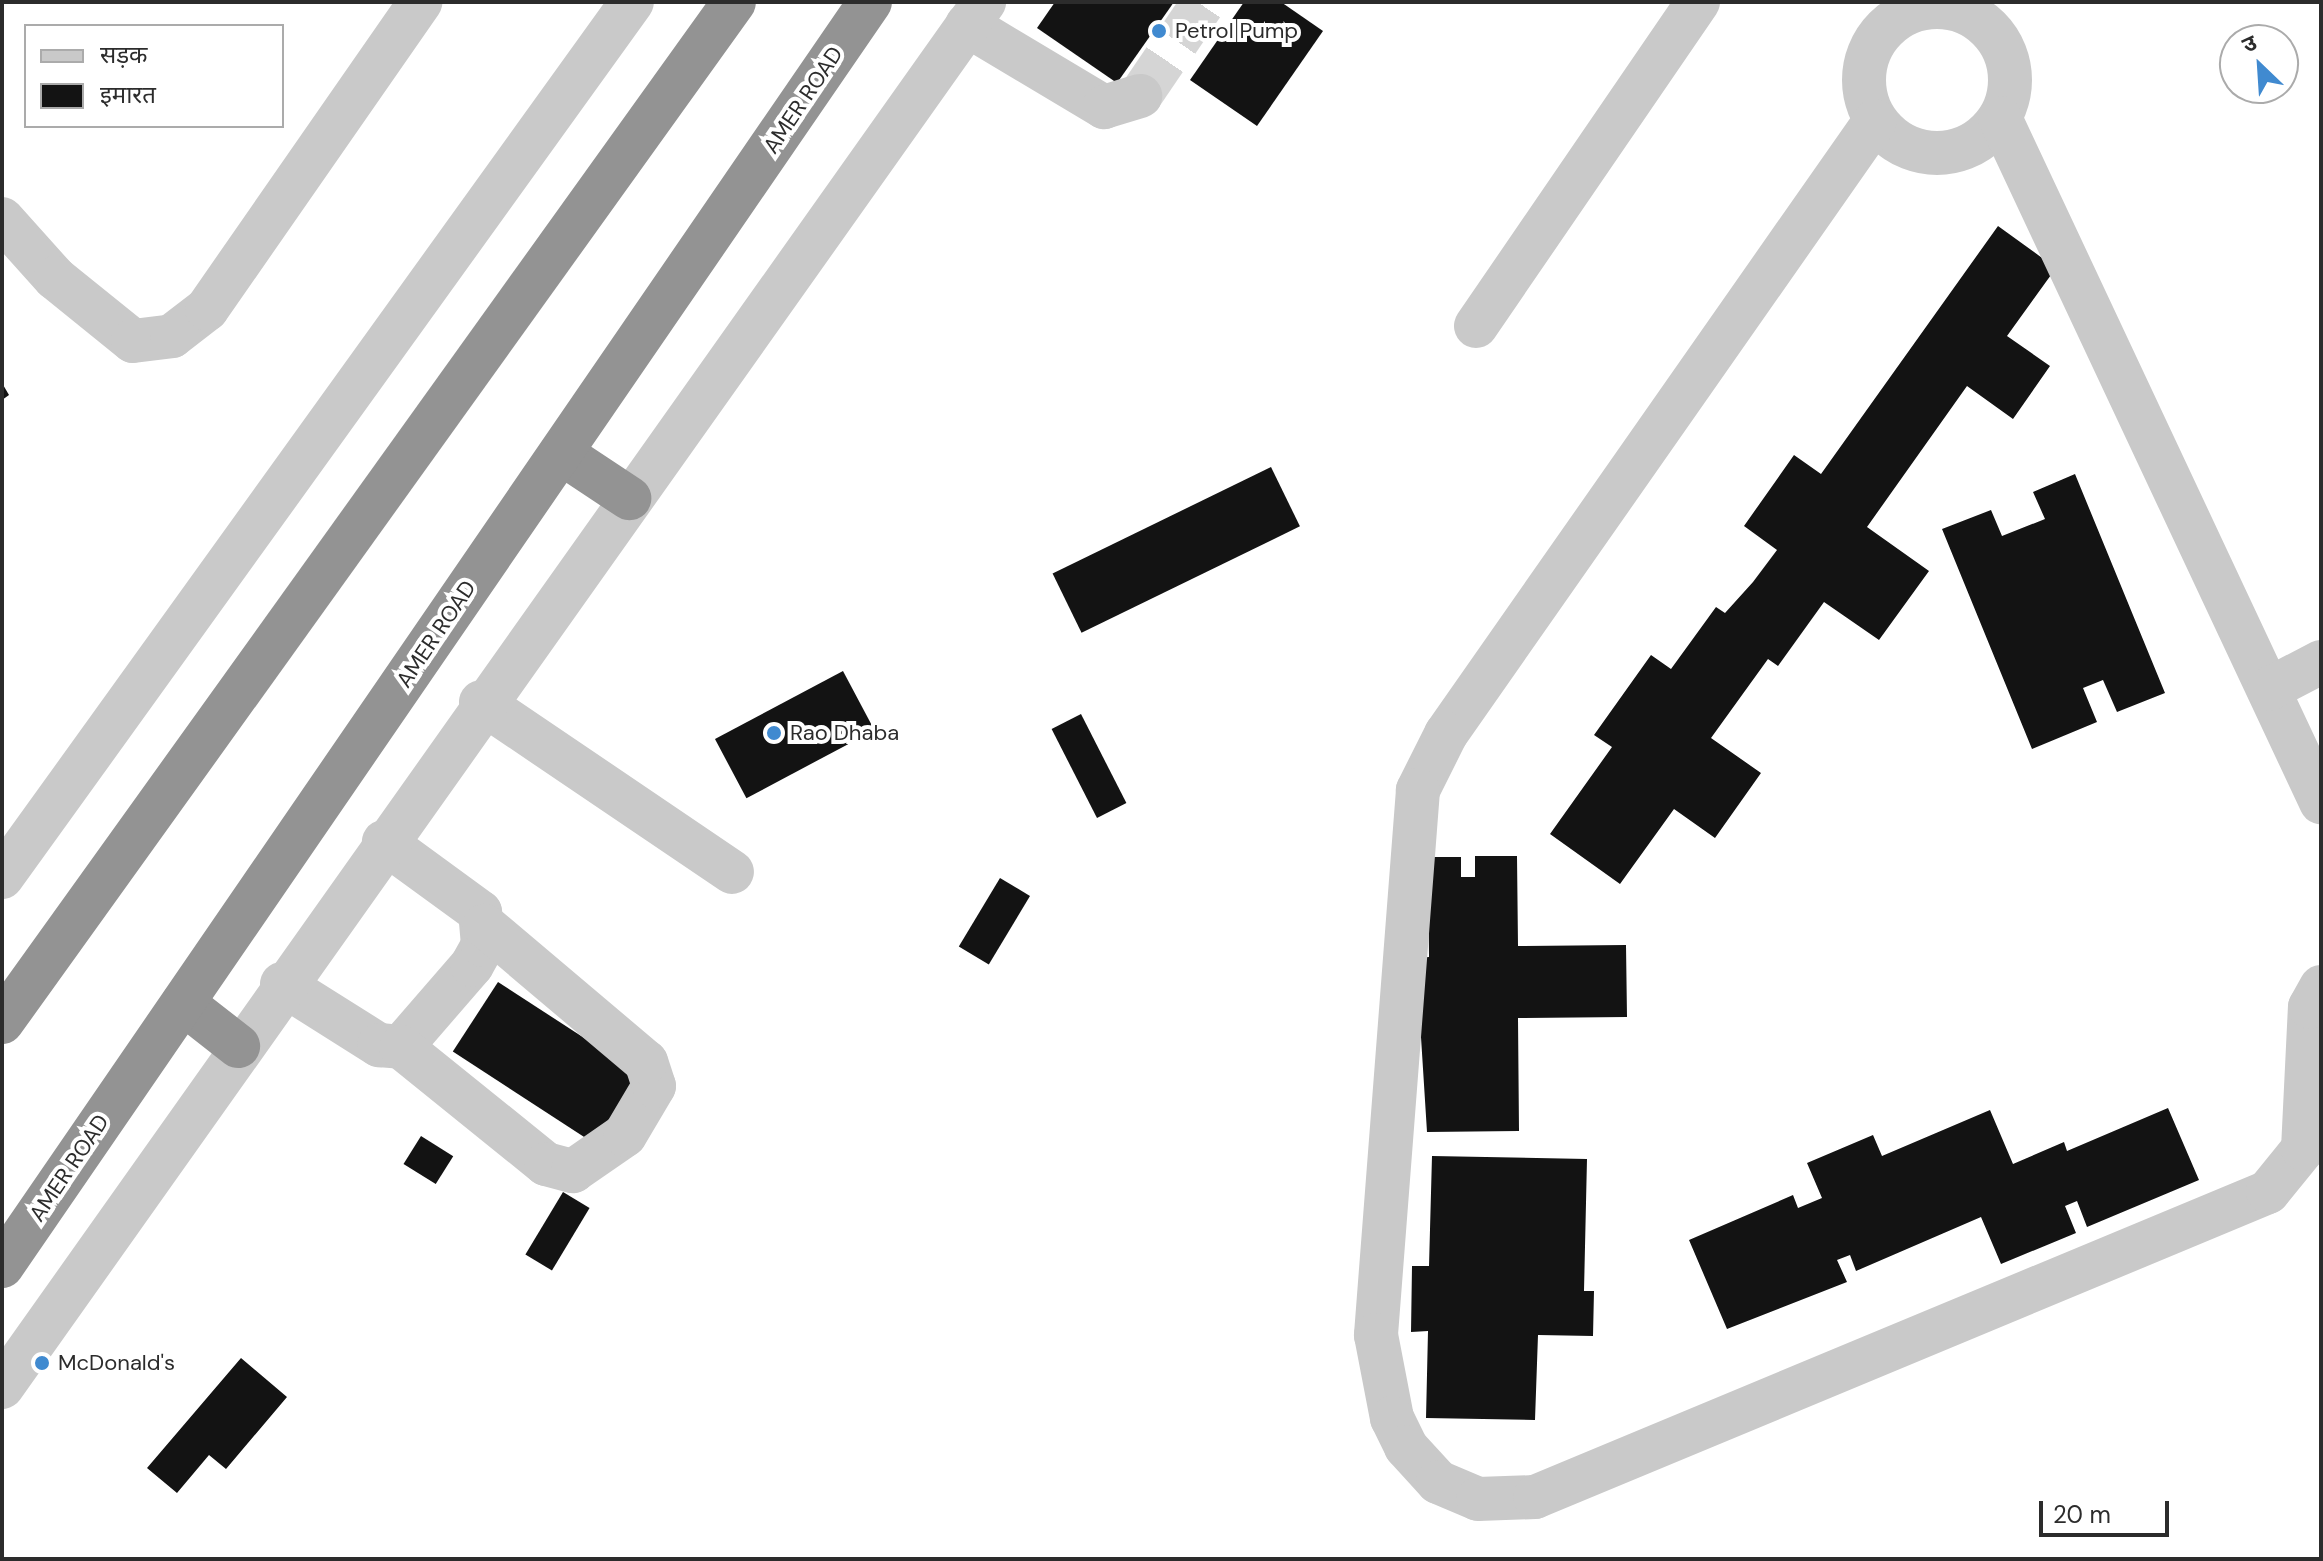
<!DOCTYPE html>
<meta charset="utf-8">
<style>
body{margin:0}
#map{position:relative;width:2323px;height:1561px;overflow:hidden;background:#fff;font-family:"DM Sans","Noto Sans Devanagari",sans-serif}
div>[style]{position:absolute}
.building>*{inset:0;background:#131313;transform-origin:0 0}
.minor-tunnel>*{height:44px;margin-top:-22px;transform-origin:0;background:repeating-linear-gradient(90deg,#d5d5d5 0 44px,transparent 0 66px)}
.minor>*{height:44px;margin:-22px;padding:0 22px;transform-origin:22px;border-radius:22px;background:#c9c9c9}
.minor>.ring{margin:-22px;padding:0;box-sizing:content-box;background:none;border:44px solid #c9c9c9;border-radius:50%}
.highway>*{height:44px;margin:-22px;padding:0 22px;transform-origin:22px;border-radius:22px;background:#939393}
.dots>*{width:22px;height:22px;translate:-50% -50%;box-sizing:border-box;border:4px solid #fff;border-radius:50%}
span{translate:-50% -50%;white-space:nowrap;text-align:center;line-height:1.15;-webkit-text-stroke:8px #fff;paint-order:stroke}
.poi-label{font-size:22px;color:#2c2c2c}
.left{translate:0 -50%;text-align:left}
.street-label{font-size:22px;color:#2c2c2c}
.frame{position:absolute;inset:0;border:4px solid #2c2c2c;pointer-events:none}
.legend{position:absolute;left:24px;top:24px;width:260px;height:104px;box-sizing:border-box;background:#fff;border:2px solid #ababab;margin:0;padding:10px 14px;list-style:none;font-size:24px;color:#2c2c2c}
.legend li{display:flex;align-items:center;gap:16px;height:40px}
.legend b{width:40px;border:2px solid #ababab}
.north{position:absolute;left:2219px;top:24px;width:80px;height:80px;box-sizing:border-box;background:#fff;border:2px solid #ababab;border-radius:50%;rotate:335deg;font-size:22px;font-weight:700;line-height:32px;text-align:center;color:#2c2c2c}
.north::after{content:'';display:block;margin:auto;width:28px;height:36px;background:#408ad0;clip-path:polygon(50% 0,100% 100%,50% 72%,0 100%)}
.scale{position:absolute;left:2039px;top:1501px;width:130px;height:36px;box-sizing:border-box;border:4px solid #2c2c2c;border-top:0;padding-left:10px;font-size:24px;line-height:28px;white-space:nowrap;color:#2c2c2c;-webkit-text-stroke:6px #fff;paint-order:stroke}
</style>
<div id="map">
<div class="building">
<div style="clip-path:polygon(1055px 2px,1174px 2px,1117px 83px,1037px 28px)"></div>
<div style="clip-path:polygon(1244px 2px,1281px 2px,1323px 31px,1257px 126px,1190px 80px)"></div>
<div style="clip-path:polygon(1998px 226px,2056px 268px,2007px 336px,2050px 366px,2013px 419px,1967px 386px,1867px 527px,1929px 571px,1879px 640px,1824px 602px,1778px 666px,1768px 659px,1711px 738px,1761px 773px,1715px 838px,1674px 809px,1620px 884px,1550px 834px,1612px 747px,1594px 735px,1651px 655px,1671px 669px,1716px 607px,1725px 613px,1753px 582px,1777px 550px,1744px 526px,1794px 455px,1821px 474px)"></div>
<div style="clip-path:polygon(2px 383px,9px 395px,2px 400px)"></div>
<div style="left:1271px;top:467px;width:66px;height:243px;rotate:64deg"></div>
<div style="clip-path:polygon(2075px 474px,2165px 693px,2117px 712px,2103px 680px,2083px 688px,2097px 722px,2032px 749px,1942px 529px,1991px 510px,2002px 536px,2045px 519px,2033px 492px)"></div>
<div style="left:843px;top:671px;width:67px;height:145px;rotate:62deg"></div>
<div style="left:1081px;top:714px;width:100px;height:33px;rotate:63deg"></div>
<div style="clip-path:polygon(1475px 856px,1517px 856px,1518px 946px,1626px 945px,1627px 1017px,1518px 1018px,1519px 1131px,1427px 1132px,1416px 958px,1429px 957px,1428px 857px,1461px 857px,1461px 877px,1475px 877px)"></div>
<div style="left:1000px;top:878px;width:35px;height:80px;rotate:31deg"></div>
<div style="left:498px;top:982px;width:169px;height:83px;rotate:33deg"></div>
<div style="clip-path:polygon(2168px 1108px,2199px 1180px,2087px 1227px,2077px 1201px,2065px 1206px,2076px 1233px,2001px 1264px,1981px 1217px,1856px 1271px,1850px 1255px,1837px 1260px,1847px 1282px,1727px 1329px,1689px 1240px,1793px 1195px,1798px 1208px,1822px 1198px,1807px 1163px,1873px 1135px,1882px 1156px,1990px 1110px,2013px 1164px,2064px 1142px,2067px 1151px)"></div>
<div style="left:421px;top:1136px;width:38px;height:33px;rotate:32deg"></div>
<div style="clip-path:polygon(1432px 1156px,1587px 1159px,1584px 1291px,1594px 1291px,1593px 1336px,1538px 1335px,1535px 1420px,1426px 1418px,1428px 1331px,1411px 1332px,1412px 1266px,1429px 1266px)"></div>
<div style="left:563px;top:1192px;width:31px;height:73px;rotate:31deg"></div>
<div style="clip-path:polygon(241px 1358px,287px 1397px,226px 1469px,209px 1455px,177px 1493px,147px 1468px)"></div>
</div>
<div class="minor-tunnel">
<div style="left:1140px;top:96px;width:114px;rotate:-55.8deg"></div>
</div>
<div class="minor">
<div class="ring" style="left:1864px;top:7px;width:102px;height:102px"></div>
<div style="left:967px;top:25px;width:160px;rotate:30.9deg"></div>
<div style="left:1104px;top:107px;width:38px;rotate:-17deg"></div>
<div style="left:2000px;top:118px;width:756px;rotate:64.86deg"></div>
<div style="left:1875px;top:121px;width:748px;rotate:124.99deg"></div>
<div style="left:1446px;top:734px;width:63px;rotate:116.6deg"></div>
<div style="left:1418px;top:790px;width:547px;rotate:94.41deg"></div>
<div style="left:1376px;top:1335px;width:85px;rotate:79.1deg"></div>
<div style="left:1392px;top:1418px;width:32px;rotate:64deg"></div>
<div style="left:1406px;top:1447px;width:47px;rotate:47.6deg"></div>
<div style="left:1438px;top:1482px;width:43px;rotate:23deg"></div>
<div style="left:1478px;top:1499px;width:57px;rotate:-2deg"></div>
<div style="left:1535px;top:1497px;width:794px;rotate:-22.59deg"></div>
<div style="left:2268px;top:1192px;width:55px;rotate:-50.9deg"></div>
<div style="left:2303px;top:1149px;width:142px;rotate:-87.2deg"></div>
<div style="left:2310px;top:1007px;width:23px;rotate:-61deg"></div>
<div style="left:2px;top:219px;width:79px;rotate:48.1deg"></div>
<div style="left:55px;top:278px;width:100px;rotate:38.9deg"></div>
<div style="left:133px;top:341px;width:39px;rotate:-7deg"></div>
<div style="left:172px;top:336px;width:44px;rotate:-37.6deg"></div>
<div style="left:207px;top:309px;width:374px;rotate:-55.2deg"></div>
<div style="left:1476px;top:326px;width:393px;rotate:-55.6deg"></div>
<div style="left:2269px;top:689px;width:59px;rotate:-27.4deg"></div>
<div style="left:481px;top:702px;width:303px;rotate:34.1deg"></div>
<div style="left:2px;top:877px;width:1078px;rotate:-54.25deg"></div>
<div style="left:282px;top:984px;width:115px;rotate:32.2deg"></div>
<div style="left:379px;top:1045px;width:22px;rotate:5deg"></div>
<div style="left:401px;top:1047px;width:108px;rotate:-49.1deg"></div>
<div style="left:472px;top:965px;width:23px;rotate:-61deg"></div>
<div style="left:483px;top:945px;width:33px;rotate:-95deg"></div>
<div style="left:480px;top:912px;width:119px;rotate:-143.9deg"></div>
<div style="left:401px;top:1047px;width:186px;rotate:38.9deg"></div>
<div style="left:546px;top:1164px;width:28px;rotate:15deg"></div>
<div style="left:573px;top:1171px;width:63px;rotate:-34.7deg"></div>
<div style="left:625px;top:1135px;width:57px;rotate:-59.4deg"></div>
<div style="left:654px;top:1086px;width:25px;rotate:-108deg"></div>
<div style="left:646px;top:1062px;width:211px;rotate:-139.8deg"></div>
<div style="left:2px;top:1387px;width:1698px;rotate:-54.66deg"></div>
</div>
<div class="highway">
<div style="left:561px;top:453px;width:82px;rotate:33.5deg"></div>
<div style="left:183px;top:1003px;width:70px;rotate:38deg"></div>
<div style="left:2px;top:1022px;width:1255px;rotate:-54.33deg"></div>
<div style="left:2px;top:1266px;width:1533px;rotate:-55.52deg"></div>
</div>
<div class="dots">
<div style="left:1159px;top:31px;background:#408ad0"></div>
<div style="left:774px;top:733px;background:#408ad0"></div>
<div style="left:42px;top:1363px;background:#408ad0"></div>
</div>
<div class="poi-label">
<span class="left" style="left:1175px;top:31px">Petrol Pump</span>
<span class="left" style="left:790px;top:733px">Rao Dhaba</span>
<span class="left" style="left:58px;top:1363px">McDonald's</span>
</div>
<div class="street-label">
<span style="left:803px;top:100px;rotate:-56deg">AMER ROAD</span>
<span style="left:436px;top:634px;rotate:-56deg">AMER ROAD</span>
<span style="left:69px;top:1168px;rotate:-56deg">AMER ROAD</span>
</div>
<div class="frame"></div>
<ul class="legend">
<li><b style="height:10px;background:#c9c9c9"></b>सड़क</li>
<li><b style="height:22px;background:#131313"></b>इमारत</li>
</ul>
<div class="north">उ</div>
<div class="scale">20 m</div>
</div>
